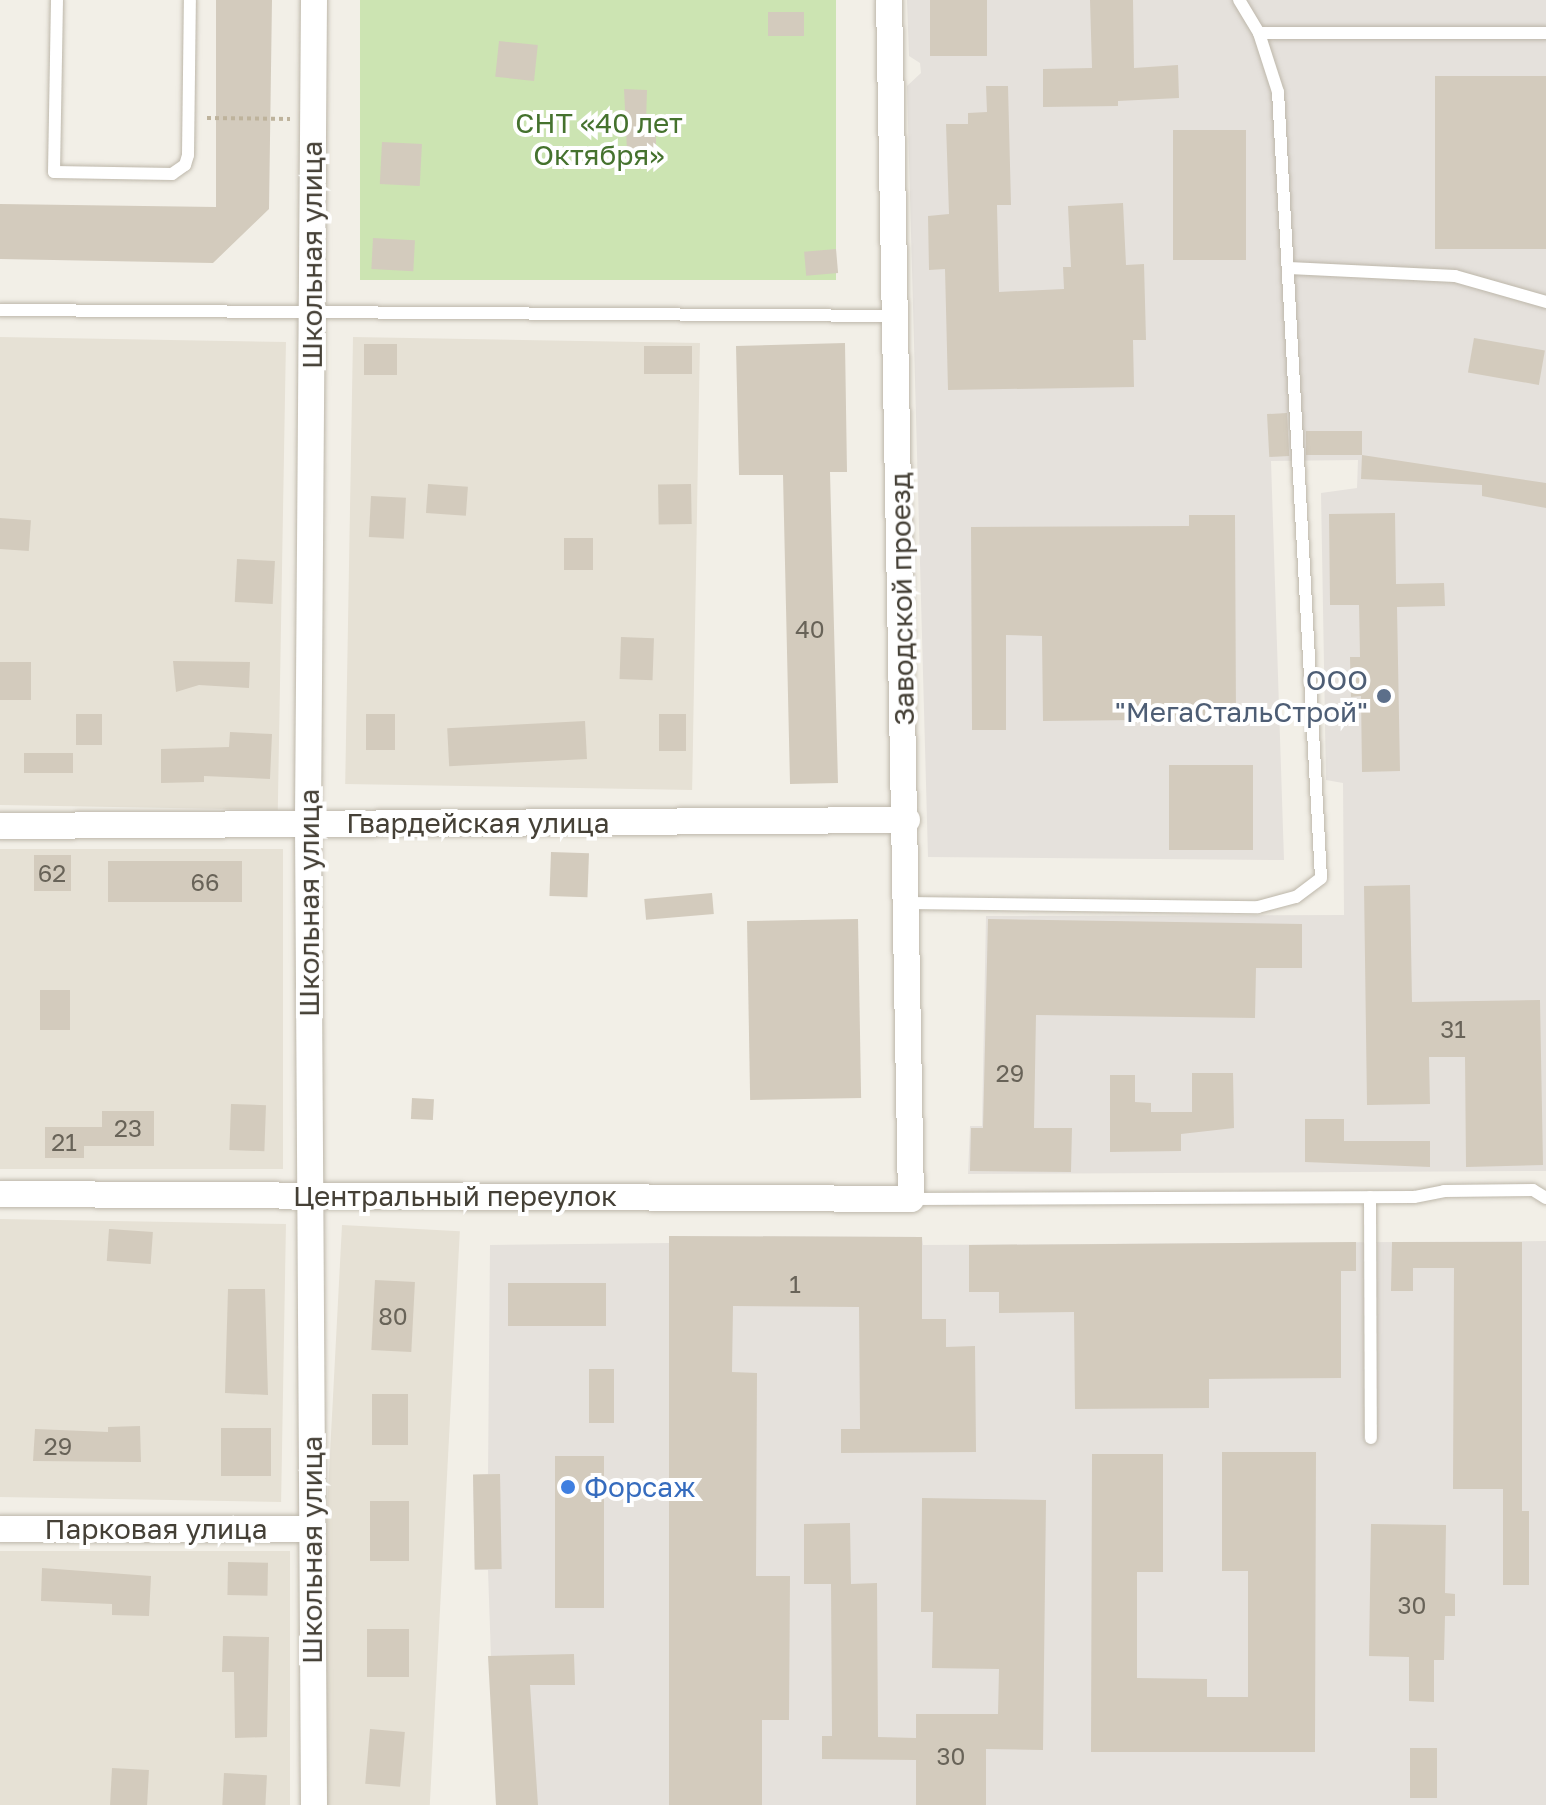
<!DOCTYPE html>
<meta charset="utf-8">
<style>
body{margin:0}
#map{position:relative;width:1546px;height:1805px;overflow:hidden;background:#f2efe7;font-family:"Golos Text",sans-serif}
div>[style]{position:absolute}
.residential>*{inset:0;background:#e6e1d5;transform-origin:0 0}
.industrial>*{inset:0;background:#e5e1dc}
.green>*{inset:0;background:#cce4b2;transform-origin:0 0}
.building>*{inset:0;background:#d3cbbd;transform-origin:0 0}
.path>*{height:4px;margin-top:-2px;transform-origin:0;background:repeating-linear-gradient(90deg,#beb39c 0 4px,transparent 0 8px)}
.roads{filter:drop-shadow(0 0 2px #bdb7aa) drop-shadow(0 0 2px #bdb7aa)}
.service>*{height:12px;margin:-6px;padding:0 6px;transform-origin:6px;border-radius:6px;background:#fff}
.minor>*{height:26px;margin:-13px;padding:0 13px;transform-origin:13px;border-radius:13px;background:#fff}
.dots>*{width:22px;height:22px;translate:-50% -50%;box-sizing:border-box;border:4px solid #fff;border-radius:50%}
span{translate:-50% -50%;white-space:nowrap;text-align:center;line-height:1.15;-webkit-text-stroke:8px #fff;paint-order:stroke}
.number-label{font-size:24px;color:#686358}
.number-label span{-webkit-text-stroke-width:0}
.park-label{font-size:28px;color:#45722e}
.street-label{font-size:28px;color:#454036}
.service-label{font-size:28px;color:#4e5e75}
.right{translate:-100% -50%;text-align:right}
.shop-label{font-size:28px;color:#366cbe}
.left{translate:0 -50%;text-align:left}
</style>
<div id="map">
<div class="residential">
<div style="left:0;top:337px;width:286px;height:468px;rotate:1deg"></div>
<div style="left:353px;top:337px;width:347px;height:447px;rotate:1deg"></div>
<div style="left:283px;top:849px;width:320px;height:283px;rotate:90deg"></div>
<div style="left:0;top:1219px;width:286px;height:278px;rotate:1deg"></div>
<div style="left:342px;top:1225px;width:118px;height:580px;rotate:3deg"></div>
<div style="left:0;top:1551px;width:290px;height:254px"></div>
</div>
<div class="industrial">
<div style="clip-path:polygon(907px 0,1546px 0,1546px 1171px,968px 1174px,970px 1126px,982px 1126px,986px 916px,1344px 915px,1343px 783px,1326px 780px,1321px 493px,1357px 488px,1358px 460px,1271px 461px,1284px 860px,928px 857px,907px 86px,921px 73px,920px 63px,909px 56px)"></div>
<div style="clip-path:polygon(669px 1236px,922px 1237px,923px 1245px,1546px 1241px,1546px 1805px,496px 1805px,488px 1570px,475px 1570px,473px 1475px,488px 1474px,490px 1245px,669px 1243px)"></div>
</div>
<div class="green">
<div style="left:360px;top:0;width:476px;height:280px"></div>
</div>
<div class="building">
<div style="clip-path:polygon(216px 0,272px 0,269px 209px,213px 263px,0 259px,0 204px,216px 207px)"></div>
<div style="left:930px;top:0;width:57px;height:56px"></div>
<div style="clip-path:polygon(1090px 0,1133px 0,1134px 68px,1178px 65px,1179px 98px,1118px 101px,1118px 106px,1043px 107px,1043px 69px,1092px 68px)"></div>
<div style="left:768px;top:12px;width:36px;height:24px"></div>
<div style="left:499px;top:41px;width:39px;height:36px;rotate:6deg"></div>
<div style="left:1546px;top:76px;width:173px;height:111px;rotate:90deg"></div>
<div style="clip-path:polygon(986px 86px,1008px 86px,1011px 205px,997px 205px,999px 292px,1064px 289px,1063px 267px,1071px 267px,1068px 206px,1123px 203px,1126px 265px,1144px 264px,1146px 340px,1133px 340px,1134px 387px,948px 390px,945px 269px,929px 270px,928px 216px,949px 214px,946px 124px,968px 124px,968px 113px,987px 112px)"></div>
<div style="clip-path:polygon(624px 89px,647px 90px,646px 122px,656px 122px,656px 151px,627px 151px)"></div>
<div style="left:1246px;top:130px;width:130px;height:73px;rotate:90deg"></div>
<div style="left:382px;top:142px;width:40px;height:42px;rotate:3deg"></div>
<div style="left:373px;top:238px;width:42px;height:31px;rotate:3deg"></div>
<div style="left:836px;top:249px;width:24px;height:32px;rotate:85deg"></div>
<div style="left:1474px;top:338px;width:72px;height:35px;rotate:10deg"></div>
<div style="clip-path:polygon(845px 343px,847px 472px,830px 472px,838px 783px,790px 784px,783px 475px,739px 475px,736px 346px)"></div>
<div style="left:364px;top:344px;width:33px;height:31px"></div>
<div style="left:692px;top:346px;width:28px;height:48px;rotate:90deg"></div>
<div style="left:1287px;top:413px;width:43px;height:20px;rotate:87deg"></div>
<div style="left:1306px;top:431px;width:56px;height:24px"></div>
<div style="clip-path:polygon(1362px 455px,1546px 483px,1546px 508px,1482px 496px,1482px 485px,1361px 479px)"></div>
<div style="left:428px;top:484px;width:40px;height:29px;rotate:4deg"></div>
<div style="left:691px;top:484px;width:40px;height:33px;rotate:89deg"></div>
<div style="left:371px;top:496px;width:35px;height:41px;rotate:3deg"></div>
<div style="clip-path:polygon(1395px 513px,1396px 584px,1444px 583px,1445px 606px,1397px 607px,1400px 771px,1362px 772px,1361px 696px,1351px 697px,1350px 657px,1360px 657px,1359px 605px,1330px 605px,1329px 514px)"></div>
<div style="clip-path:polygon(1189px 515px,1235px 515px,1236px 719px,1043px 721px,1042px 636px,1006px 635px,1006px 730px,972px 730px,971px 527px,1189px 526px)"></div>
<div style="left:0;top:518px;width:31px;height:31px;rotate:4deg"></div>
<div style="left:564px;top:538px;width:29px;height:32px"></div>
<div style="left:237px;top:559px;width:38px;height:43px;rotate:3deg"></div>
<div style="left:621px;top:637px;width:33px;height:42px;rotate:2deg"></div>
<div style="clip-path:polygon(173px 661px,250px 662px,249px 688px,199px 685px,176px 692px)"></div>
<div style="left:0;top:662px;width:31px;height:38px"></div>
<div style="left:76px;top:714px;width:26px;height:31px"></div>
<div style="left:395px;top:714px;width:36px;height:29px;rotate:90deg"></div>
<div style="left:659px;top:714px;width:27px;height:37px"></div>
<div style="left:585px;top:721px;width:38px;height:138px;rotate:87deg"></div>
<div style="clip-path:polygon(230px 732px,272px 734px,270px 779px,204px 776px,204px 782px,161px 783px,161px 749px,229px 747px)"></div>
<div style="left:73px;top:753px;width:20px;height:49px;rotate:90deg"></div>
<div style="left:1169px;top:765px;width:84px;height:85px"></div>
<div style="left:551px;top:852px;width:38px;height:44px;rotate:2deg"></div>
<div style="left:34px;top:855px;width:37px;height:36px"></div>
<div style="left:108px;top:861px;width:134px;height:41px"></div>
<div style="clip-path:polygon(1410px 885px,1412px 1002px,1540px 1000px,1543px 1165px,1466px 1167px,1465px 1057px,1429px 1057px,1430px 1104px,1367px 1105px,1364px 886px)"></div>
<div style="left:712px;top:893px;width:21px;height:68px;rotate:85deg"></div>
<div style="left:858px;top:919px;width:179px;height:111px;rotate:89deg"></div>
<div style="clip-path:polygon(988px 919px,1302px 924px,1302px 968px,1256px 968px,1255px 1018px,1036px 1015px,1034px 1128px,1072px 1128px,1071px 1172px,970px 1171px,971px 1128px,983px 1128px)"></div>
<div style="left:40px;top:990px;width:30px;height:40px"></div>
<div style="clip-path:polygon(1192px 1073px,1233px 1073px,1234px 1128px,1181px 1134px,1181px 1151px,1110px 1152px,1110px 1075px,1135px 1075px,1135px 1102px,1151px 1103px,1151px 1112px,1192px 1112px)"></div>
<div style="left:412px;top:1098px;width:22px;height:21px;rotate:3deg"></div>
<div style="left:231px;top:1104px;width:35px;height:46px;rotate:2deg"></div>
<div style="clip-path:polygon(102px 1111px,154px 1111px,154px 1146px,84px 1146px,84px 1158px,45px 1158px,45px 1127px,102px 1127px)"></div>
<div style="clip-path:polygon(1305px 1119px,1344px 1119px,1344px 1141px,1430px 1141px,1430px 1167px,1305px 1162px)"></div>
<div style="left:109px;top:1229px;width:44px;height:32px;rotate:4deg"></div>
<div style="clip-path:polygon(669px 1236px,922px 1237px,922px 1319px,946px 1319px,946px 1347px,975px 1346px,976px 1452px,841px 1453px,841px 1429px,860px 1429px,859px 1307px,733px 1306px,732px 1372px,757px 1373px,756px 1576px,790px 1576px,789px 1720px,762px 1720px,762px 1805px,669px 1805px)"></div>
<div style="clip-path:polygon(1356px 1242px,1356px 1271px,1341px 1271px,1341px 1378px,1209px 1379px,1209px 1408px,1075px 1409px,1074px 1312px,999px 1313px,999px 1292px,969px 1292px,969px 1245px)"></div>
<div style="clip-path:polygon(1392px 1242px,1522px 1242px,1522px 1511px,1529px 1511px,1529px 1585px,1503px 1585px,1503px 1489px,1453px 1489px,1454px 1268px,1413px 1268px,1413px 1291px,1391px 1291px)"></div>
<div style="left:375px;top:1280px;width:40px;height:70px;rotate:3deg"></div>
<div style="left:606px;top:1283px;width:43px;height:98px;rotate:90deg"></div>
<div style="clip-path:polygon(228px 1289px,265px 1289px,268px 1395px,225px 1393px)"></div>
<div style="left:589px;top:1369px;width:25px;height:54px"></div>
<div style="left:372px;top:1394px;width:36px;height:51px"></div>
<div style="clip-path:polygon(140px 1426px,141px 1462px,33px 1461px,35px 1429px,108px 1432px,108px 1427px)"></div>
<div style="left:221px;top:1428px;width:50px;height:48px"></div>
<div style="clip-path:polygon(1222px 1452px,1316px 1452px,1315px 1752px,1091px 1752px,1092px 1454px,1163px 1454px,1163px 1572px,1137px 1572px,1137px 1678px,1207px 1679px,1207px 1697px,1248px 1697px,1248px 1571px,1222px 1571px)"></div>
<div style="left:604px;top:1456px;width:152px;height:49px;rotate:90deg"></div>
<div style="left:500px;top:1474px;width:95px;height:27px;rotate:89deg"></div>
<div style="clip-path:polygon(922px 1498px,1046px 1500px,1043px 1750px,986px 1749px,986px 1805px,916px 1805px,916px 1760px,822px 1759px,822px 1736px,832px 1736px,831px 1584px,804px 1584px,804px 1524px,850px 1523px,851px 1584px,877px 1583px,878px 1737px,916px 1738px,916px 1714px,998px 1714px,999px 1669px,932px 1668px,933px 1612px,921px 1612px)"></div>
<div style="left:409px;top:1501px;width:60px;height:39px;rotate:90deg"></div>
<div style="clip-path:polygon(1371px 1524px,1446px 1525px,1445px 1593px,1455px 1594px,1455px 1616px,1445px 1616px,1444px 1660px,1434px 1660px,1434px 1702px,1409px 1701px,1409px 1657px,1369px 1656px)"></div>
<div style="left:228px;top:1562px;width:40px;height:33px;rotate:1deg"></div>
<div style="clip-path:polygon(42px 1568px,151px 1576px,149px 1616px,112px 1615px,112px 1604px,41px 1601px)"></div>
<div style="left:367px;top:1629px;width:42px;height:48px"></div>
<div style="clip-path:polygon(223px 1636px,269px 1637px,267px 1737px,235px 1738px,234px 1672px,222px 1672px)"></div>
<div style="clip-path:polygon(574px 1654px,575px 1685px,530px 1685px,538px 1805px,496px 1805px,488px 1656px)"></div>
<div style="left:370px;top:1729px;width:35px;height:55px;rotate:5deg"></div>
<div style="left:1410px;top:1748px;width:27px;height:50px"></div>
<div style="left:112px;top:1768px;width:37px;height:37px;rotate:3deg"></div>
<div style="left:224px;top:1773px;width:43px;height:32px;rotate:3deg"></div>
</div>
<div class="path">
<div style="left:207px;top:118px;width:83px;rotate:0.7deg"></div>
</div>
<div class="roads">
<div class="service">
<div style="left:57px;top:0;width:172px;rotate:91deg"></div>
<div style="left:54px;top:172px;width:118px;rotate:1deg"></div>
<div style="left:172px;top:174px;width:16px;rotate:-35deg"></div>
<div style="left:185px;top:165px;width:10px;rotate:-73deg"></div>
<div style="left:188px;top:155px;width:155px;rotate:-89.3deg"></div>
<div style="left:1259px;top:33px;width:287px"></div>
<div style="left:1289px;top:268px;width:166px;rotate:2.8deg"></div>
<div style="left:1455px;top:276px;width:95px;rotate:15.9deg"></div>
<div style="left:0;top:310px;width:896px;rotate:0.38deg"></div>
<div style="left:908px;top:903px;width:350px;rotate:0.7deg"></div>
<div style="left:1258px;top:907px;width:39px;rotate:-15deg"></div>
<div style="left:1296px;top:897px;width:31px;rotate:-37deg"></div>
<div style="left:1321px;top:878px;width:787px;rotate:-93.13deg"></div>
<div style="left:1278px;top:92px;width:62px;rotate:-107.9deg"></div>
<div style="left:1259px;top:33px;width:39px;rotate:-121deg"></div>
<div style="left:1370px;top:1197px;width:241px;rotate:89.8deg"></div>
<div style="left:911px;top:1199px;width:503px;rotate:-0.23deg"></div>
<div style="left:1414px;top:1197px;width:31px;rotate:-11deg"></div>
<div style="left:1444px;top:1191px;width:89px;rotate:-0.6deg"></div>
<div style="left:1533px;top:1190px;width:15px;rotate:32deg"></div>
</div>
<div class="minor">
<div style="left:314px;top:0;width:824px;rotate:90.42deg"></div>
<div style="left:308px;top:824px;width:981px;rotate:89.65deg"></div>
<div style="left:0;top:826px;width:907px;rotate:-0.38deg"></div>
<div style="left:0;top:1194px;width:911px;rotate:0.31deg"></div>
<div style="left:911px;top:1199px;width:1199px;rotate:-91.05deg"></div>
<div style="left:0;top:1529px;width:312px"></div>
</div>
</div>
<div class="dots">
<div style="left:1384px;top:696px;background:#5c6f8a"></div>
<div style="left:568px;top:1487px;background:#3f7fe0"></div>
</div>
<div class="number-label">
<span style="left:810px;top:629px">40</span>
<span style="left:52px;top:873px">62</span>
<span style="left:205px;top:882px">66</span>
<span style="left:1453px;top:1029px">31</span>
<span style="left:1010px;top:1073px">29</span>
<span style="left:128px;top:1128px">23</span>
<span style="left:64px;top:1142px">21</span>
<span style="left:795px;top:1284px">1</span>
<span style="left:393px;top:1316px">80</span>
<span style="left:58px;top:1446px">29</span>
<span style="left:1412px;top:1605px">30</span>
<span style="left:951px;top:1756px">30</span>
</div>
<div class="park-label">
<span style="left:599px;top:139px">СНТ «40 лет<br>Октября»</span>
</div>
<div class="street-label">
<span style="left:312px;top:255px;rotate:-90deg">Школьная улица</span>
<span style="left:902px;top:599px;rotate:-91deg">Заводской проезд</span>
<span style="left:478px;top:823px">Гвардейская улица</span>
<span style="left:309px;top:903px;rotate:-90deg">Школьная улица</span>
<span style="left:455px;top:1196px">Центральный переулок</span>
<span style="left:156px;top:1529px">Парковая улица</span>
<span style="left:312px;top:1550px;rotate:-90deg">Школьная улица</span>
</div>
<div class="service-label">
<span class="right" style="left:1368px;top:696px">ООО<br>"МегаСтальСтрой"</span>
</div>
<div class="shop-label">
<span class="left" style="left:584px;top:1487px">Форсаж</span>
</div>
</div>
